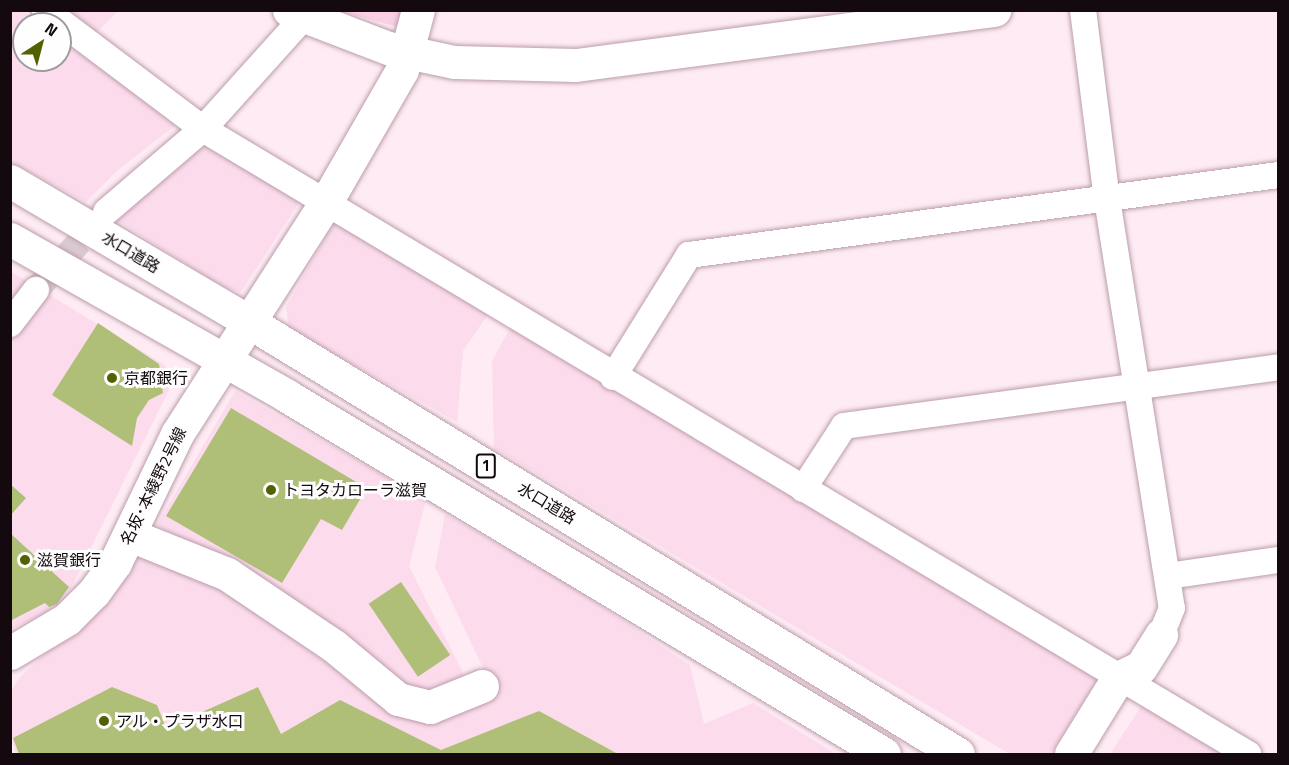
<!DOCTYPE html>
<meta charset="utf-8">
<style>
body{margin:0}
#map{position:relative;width:1289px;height:765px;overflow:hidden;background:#feebf4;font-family:"Titillium Web","Noto Sans JP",sans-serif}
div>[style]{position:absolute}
.built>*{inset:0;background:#fcdcec}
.green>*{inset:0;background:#facfe4}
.building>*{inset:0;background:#afbf78;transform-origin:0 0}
.street-tunnel>*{height:26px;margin-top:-13px;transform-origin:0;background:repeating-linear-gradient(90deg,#dbc9d2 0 26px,transparent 0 39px)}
.roads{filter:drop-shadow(0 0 2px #bb9dab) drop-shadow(0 0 2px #bb9dab)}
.street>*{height:26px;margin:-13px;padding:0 13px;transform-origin:13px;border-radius:13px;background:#fff}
.secondary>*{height:33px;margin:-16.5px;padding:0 16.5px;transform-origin:16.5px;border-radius:16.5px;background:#fff}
.highway>*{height:33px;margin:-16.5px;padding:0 16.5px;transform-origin:16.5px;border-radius:16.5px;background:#fff}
.dots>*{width:16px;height:16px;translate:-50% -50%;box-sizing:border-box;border:3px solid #fefefe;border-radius:50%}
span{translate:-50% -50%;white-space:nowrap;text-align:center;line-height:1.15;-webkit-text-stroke:6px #fefefe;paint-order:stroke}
.shield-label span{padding:2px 4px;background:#fefefe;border:2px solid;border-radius:4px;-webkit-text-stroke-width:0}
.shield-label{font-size:15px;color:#13090e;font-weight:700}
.street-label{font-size:16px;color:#13090e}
.poi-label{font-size:16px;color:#13090e}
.left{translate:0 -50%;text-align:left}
.frame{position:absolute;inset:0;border:12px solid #13090e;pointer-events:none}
.north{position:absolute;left:12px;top:12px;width:60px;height:60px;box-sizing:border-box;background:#fefefe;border:2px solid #a09c9e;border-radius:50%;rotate:36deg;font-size:16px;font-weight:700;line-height:24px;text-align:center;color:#13090e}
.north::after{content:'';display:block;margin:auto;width:21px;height:27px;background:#536103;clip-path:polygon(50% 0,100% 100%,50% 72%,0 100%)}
</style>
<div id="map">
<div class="built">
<div style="clip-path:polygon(10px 11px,23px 11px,41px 24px,24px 24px,24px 60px,60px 60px,60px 38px,177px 124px,118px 170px,86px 202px,11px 162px)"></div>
<div style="clip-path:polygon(61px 11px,118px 11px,94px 35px)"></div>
<div style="clip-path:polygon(211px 147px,300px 201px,241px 292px,225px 288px,115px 219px,196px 149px)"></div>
<div style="clip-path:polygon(335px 221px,489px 313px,463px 351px,457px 422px,289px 329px,286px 307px)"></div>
<div style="clip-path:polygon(10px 271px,165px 365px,169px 390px,63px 604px,11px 629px)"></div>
<div style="clip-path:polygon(512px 325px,1097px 679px,1051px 754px,1010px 754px,494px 448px,492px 361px)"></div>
<div style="clip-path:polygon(235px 391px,426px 500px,409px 566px,465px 677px,417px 693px,219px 561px,157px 525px)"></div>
<div style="clip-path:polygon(445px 514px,568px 584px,690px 665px,704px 724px,753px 703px,836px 754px,16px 754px,11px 738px,10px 693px,20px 677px,82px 620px,134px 558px,147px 553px,223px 588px,392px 709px,426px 724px,497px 697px,435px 567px)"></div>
<div style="clip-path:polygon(1142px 705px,1227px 754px,1110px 754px)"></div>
</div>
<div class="green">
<div style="clip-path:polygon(339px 11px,404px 11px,398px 27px)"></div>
</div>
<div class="building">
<div style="clip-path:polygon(98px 323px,159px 364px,163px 393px,149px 400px,137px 418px,132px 446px,52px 395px)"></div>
<div style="clip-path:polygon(231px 408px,358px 483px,362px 496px,342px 530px,321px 519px,282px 583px,166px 516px)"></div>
<div style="clip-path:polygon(10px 484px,26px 498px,10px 516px)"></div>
<div style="clip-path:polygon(10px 533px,69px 587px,57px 604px,49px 607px,45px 603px,10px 621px)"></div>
<div style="left:401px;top:582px;width:88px;height:39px;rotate:56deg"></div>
<div style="clip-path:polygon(112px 687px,157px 705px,166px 728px,258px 687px,281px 734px,340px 700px,441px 750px,539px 711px,618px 754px,19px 754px,13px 738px)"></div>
</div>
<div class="street-tunnel">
<div style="left:36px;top:290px;width:98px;rotate:-47.9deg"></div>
</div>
<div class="roads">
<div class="street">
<div style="left:45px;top:10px;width:198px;rotate:37deg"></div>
<div style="left:203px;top:129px;width:1218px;rotate:30.88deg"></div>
<div style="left:1083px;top:10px;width:191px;rotate:82.8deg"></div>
<div style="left:1107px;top:199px;width:414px;rotate:81deg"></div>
<div style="left:1172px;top:608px;width:29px;rotate:112deg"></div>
<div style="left:106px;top:212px;width:128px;rotate:-40.6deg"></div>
<div style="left:203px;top:129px;width:149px;rotate:-48deg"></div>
<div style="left:10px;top:324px;width:43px;rotate:-52.6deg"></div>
<div style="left:613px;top:377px;width:144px;rotate:-58.1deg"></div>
<div style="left:689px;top:255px;width:594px;rotate:-7.73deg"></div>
<div style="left:803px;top:489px;width:75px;rotate:-56.9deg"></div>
<div style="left:844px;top:426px;width:438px;rotate:-7.7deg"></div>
<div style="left:1168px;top:576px;width:111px;rotate:-8.3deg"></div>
</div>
<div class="secondary">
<div style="left:289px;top:10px;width:106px;rotate:21deg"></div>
<div style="left:388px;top:48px;width:67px;rotate:12deg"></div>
<div style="left:454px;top:62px;width:122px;rotate:1.4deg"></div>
<div style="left:576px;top:65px;width:422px;rotate:-7.5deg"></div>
<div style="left:130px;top:535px;width:105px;rotate:21.9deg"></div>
<div style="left:227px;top:574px;width:129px;rotate:33.9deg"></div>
<div style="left:334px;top:646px;width:83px;rotate:39.6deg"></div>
<div style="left:398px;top:699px;width:33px;rotate:14deg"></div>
<div style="left:430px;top:707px;width:56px;rotate:-22deg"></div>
<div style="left:10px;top:653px;width:66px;rotate:-30.8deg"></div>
<div style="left:67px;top:619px;width:38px;rotate:-45deg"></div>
<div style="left:94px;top:592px;width:36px;rotate:-54deg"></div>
<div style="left:115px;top:563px;width:143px;rotate:-64.3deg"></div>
<div style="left:177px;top:434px;width:276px;rotate:-57.3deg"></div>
<div style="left:326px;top:202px;width:152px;rotate:-60.1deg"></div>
<div style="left:402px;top:70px;width:62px;rotate:-75.1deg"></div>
<div style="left:1071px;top:754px;width:89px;rotate:-58.3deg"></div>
<div style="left:1118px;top:678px;width:25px;rotate:-26deg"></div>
<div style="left:1141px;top:667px;width:38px;rotate:-58deg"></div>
</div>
<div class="highway">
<div style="left:10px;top:181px;width:277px;rotate:30.5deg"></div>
<div style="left:249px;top:322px;width:830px;rotate:31.35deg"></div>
<div style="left:10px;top:239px;width:318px;rotate:29.5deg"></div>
<div style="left:287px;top:396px;width:696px;rotate:30.95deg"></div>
</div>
</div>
<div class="dots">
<div style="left:112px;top:378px;background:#536103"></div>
<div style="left:271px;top:490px;background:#536103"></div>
<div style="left:25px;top:560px;background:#536103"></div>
<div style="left:104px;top:721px;background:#536103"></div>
</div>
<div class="shield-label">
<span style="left:486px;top:466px">1</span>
</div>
<div class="street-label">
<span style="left:131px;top:252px;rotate:31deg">水口道路</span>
<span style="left:153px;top:486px;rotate:-64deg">名坂･本綾野2号線</span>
<span style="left:547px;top:503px;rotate:31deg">水口道路</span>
</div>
<div class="poi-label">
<span class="left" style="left:124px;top:378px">京都銀行</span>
<span class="left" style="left:283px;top:490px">トヨタカローラ滋賀</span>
<span class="left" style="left:37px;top:560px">滋賀銀行</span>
<span class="left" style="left:116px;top:721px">アル・プラザ水口</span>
</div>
<div class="frame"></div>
<div class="north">N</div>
</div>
